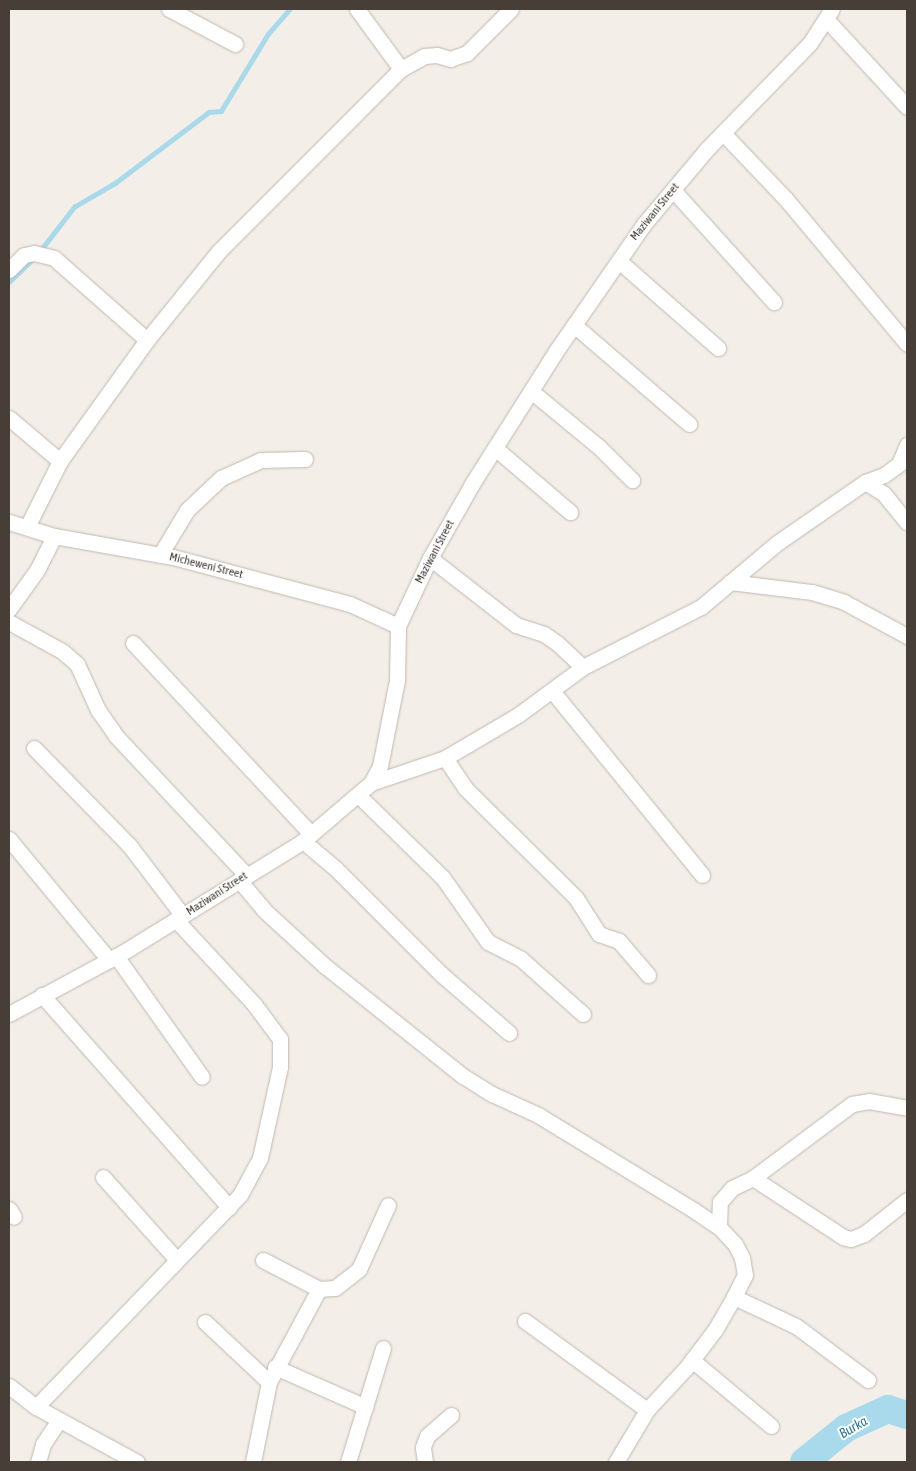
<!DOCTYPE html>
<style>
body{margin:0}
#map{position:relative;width:916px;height:1471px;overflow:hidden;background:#f3eee8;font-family:"Asap Condensed",sans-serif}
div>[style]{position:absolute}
.stream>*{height:4.5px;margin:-2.25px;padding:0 2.25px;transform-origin:2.25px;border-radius:2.25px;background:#a8daec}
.river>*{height:28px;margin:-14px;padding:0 14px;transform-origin:14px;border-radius:14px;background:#a8daec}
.roads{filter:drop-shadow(0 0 1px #c1b7ae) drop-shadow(0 0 1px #c1b7ae)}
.minor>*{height:15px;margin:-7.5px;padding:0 7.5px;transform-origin:7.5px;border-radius:7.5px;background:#fff}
span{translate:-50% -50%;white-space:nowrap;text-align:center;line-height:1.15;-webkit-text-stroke:4px #fff;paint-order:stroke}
.street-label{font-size:12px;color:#463e37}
.water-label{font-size:14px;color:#317a94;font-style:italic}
.frame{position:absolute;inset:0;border:10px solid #463e37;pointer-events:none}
</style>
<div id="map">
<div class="stream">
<div style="left:40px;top:251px;width:56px;rotate:-52.3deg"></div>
<div style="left:74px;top:207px;width:48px;rotate:-30.3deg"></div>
<div style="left:115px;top:183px;width:118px;rotate:-37.1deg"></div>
<div style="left:209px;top:112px;width:12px;rotate:-5deg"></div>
<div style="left:221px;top:111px;width:90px;rotate:-58.6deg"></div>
<div style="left:268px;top:34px;width:33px;rotate:-49deg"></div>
<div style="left:9px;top:282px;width:36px;rotate:-44deg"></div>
</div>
<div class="river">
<div style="left:804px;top:1462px;width:54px;rotate:-39deg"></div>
<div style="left:846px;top:1428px;width:46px;rotate:-24.3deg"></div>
<div style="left:888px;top:1409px;width:20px;rotate:18deg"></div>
</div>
<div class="roads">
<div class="minor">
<div style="left:169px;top:9px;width:75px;rotate:27.9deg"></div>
<div style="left:827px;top:20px;width:118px;rotate:47.4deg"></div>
<div style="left:401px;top:69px;width:26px;rotate:-29deg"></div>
<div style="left:424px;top:56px;width:13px;rotate:-4deg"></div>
<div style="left:437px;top:55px;width:14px;rotate:17deg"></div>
<div style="left:450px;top:59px;width:18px;rotate:-19deg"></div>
<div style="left:467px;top:53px;width:62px;rotate:-45deg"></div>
<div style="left:723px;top:133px;width:90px;rotate:46.4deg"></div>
<div style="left:785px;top:198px;width:190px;rotate:50.1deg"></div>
<div style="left:673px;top:190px;width:151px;rotate:48deg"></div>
<div style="left:619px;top:261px;width:132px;rotate:41.3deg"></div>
<div style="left:9px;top:270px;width:21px;rotate:-45deg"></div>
<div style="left:24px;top:255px;width:10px;rotate:-11deg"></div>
<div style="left:34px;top:253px;width:21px;rotate:14deg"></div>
<div style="left:54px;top:258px;width:124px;rotate:41.4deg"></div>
<div style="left:574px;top:325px;width:152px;rotate:40.7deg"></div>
<div style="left:531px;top:391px;width:88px;rotate:39.5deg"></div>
<div style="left:599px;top:447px;width:47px;rotate:45deg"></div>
<div style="left:9px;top:418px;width:67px;rotate:40.1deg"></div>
<div style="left:495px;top:448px;width:99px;rotate:40.5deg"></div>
<div style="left:865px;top:482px;width:22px;rotate:32deg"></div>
<div style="left:884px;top:494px;width:36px;rotate:51deg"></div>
<div style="left:9px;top:522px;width:47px;rotate:17.3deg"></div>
<div style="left:54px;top:536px;width:121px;rotate:10deg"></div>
<div style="left:173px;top:557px;width:183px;rotate:14.9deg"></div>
<div style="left:350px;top:604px;width:53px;rotate:24.6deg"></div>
<div style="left:27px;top:527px;width:74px;rotate:-63.4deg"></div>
<div style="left:60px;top:461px;width:149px;rotate:-54.3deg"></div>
<div style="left:147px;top:340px;width:114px;rotate:-51deg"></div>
<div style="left:219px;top:251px;width:257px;rotate:-45deg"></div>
<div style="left:401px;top:69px;width:74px;rotate:-126.3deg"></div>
<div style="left:160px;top:555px;width:52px;rotate:-59deg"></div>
<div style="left:187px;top:510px;width:47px;rotate:-43.3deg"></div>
<div style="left:221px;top:478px;width:44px;rotate:-24.2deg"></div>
<div style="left:261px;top:460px;width:44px;rotate:-1.3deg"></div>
<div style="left:430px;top:558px;width:109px;rotate:37.9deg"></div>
<div style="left:516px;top:625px;width:29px;rotate:18deg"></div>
<div style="left:544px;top:634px;width:16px;rotate:35deg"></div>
<div style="left:557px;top:643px;width:35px;rotate:43deg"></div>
<div style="left:730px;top:582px;width:83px;rotate:7deg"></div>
<div style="left:812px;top:592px;width:34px;rotate:17deg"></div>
<div style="left:844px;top:602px;width:72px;rotate:28.4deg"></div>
<div style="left:9px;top:609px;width:48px;rotate:-54.3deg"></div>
<div style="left:37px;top:570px;width:38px;rotate:-63deg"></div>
<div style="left:9px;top:622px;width:60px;rotate:28.7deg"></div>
<div style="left:62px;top:651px;width:20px;rotate:41deg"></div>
<div style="left:77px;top:664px;width:51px;rotate:65.5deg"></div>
<div style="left:98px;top:710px;width:32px;rotate:55deg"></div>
<div style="left:116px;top:736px;width:190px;rotate:46.9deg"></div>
<div style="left:133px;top:643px;width:261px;rotate:47deg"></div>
<div style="left:553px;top:692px;width:236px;rotate:50.8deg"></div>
<div style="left:34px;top:748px;width:136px;rotate:45.6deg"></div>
<div style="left:129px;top:845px;width:89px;rotate:52.7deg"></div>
<div style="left:445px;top:758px;width:36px;rotate:56deg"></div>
<div style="left:465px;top:788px;width:156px;rotate:44.7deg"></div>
<div style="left:576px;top:898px;width:43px;rotate:57.4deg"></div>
<div style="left:599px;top:934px;width:21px;rotate:19deg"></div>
<div style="left:619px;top:941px;width:45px;rotate:49.5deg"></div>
<div style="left:371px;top:783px;width:78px;rotate:-18.7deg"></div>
<div style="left:445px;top:758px;width:85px;rotate:-30.5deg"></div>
<div style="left:518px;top:715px;width:81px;rotate:-36.4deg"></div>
<div style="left:583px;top:667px;width:132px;rotate:-27deg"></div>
<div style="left:701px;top:607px;width:99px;rotate:-40.1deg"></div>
<div style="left:777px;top:543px;width:107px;rotate:-34.7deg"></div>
<div style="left:865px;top:482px;width:20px;rotate:-20deg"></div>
<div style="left:884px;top:475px;width:19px;rotate:-36deg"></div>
<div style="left:899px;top:464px;width:21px;rotate:-67deg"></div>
<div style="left:359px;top:796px;width:117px;rotate:44.3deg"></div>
<div style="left:443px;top:878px;width:78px;rotate:54.9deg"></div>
<div style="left:488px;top:942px;width:37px;rotate:27deg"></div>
<div style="left:521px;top:959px;width:83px;rotate:41.6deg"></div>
<div style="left:9px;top:839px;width:157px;rotate:50.4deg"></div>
<div style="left:303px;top:841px;width:43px;rotate:40.3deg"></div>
<div style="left:336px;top:869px;width:148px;rotate:45deg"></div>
<div style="left:441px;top:974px;width:90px;rotate:40.9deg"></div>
<div style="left:239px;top:880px;width:39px;rotate:50deg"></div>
<div style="left:264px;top:910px;width:83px;rotate:42.6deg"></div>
<div style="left:325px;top:966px;width:176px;rotate:38.6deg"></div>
<div style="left:463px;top:1076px;width:34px;rotate:32deg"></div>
<div style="left:492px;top:1094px;width:51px;rotate:24.5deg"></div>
<div style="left:538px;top:1115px;width:184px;rotate:31.4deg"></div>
<div style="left:695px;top:1211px;width:29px;rotate:34deg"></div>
<div style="left:719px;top:1227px;width:23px;rotate:47deg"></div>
<div style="left:735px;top:1244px;width:16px;rotate:63deg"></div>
<div style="left:742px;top:1258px;width:17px;rotate:80deg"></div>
<div style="left:745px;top:1275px;width:25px;rotate:117deg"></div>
<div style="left:734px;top:1297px;width:39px;rotate:120deg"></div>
<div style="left:714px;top:1331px;width:46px;rotate:127.1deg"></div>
<div style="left:686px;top:1368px;width:57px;rotate:132.9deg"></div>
<div style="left:647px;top:1410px;width:61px;rotate:120.8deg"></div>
<div style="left:116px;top:956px;width:148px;rotate:54.6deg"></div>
<div style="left:42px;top:995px;width:283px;rotate:48.6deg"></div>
<div style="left:9px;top:1014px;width:128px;rotate:-28.4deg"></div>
<div style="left:122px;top:953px;width:213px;rotate:-31.7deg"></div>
<div style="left:303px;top:841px;width:89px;rotate:-40.5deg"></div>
<div style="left:371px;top:783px;width:19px;rotate:-62deg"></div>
<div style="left:380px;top:766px;width:88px;rotate:-78.8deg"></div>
<div style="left:397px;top:680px;width:54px;rotate:-88.9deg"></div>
<div style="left:398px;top:626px;width:75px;rotate:-64.8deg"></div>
<div style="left:430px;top:558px;width:85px;rotate:-60.4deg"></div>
<div style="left:472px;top:484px;width:157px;rotate:-57.7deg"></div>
<div style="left:556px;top:351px;width:155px;rotate:-55.3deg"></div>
<div style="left:644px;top:224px;width:97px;rotate:-50deg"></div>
<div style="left:706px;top:150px;width:149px;rotate:-45.8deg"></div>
<div style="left:810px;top:43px;width:40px;rotate:-57.1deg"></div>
<div style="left:103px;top:1177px;width:111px;rotate:48.3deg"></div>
<div style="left:753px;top:1178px;width:108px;rotate:33.2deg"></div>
<div style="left:843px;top:1237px;width:8px;rotate:14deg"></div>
<div style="left:851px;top:1239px;width:14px;rotate:-21deg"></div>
<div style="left:864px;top:1234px;width:55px;rotate:-38.3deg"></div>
<div style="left:9px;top:1209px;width:9px;rotate:58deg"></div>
<div style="left:719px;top:1227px;width:25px;rotate:-88deg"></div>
<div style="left:720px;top:1202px;width:18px;rotate:-49deg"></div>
<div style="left:732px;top:1188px;width:23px;rotate:-25deg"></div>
<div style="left:753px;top:1178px;width:124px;rotate:-36.8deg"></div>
<div style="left:852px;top:1104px;width:17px;rotate:-10deg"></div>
<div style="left:869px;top:1101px;width:39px;rotate:10deg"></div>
<div style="left:263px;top:1260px;width:63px;rotate:27.4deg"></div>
<div style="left:319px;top:1289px;width:16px;rotate:-4deg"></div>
<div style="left:335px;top:1288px;width:31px;rotate:-38deg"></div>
<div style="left:359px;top:1269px;width:70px;rotate:-65.6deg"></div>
<div style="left:734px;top:1297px;width:68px;rotate:25.1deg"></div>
<div style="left:796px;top:1326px;width:90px;rotate:36.9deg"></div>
<div style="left:525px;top:1321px;width:151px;rotate:36.1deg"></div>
<div style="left:205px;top:1322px;width:88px;rotate:43.2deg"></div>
<div style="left:692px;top:1360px;width:103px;rotate:39.9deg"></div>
<div style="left:275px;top:1367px;width:99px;rotate:23.7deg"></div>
<div style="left:9px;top:1386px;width:34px;rotate:38deg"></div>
<div style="left:36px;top:1407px;width:115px;rotate:28.6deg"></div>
<div style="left:36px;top:1407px;width:294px;rotate:-46.1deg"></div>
<div style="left:240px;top:1195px;width:42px;rotate:-61.6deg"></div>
<div style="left:260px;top:1158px;width:93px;rotate:-77.6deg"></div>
<div style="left:280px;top:1067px;width:28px;rotate:-90deg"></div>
<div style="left:280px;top:1039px;width:44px;rotate:-126.6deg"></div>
<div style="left:254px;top:1004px;width:115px;rotate:-132.9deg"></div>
<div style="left:38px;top:1462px;width:19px;rotate:-74deg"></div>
<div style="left:43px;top:1444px;width:29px;rotate:-56deg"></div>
<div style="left:253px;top:1462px;width:82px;rotate:-78.7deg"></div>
<div style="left:269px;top:1382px;width:106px;rotate:-61.7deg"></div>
<div style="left:348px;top:1462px;width:119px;rotate:-72.9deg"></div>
<div style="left:425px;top:1462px;width:15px;rotate:-98deg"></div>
<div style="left:423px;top:1447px;width:12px;rotate:-70deg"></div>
<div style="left:427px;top:1436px;width:32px;rotate:-41deg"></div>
</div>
</div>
<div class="street-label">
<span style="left:655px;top:212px;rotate:-51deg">Maziwani Street</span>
<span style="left:435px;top:552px;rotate:-62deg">Maziwani Street</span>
<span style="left:206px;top:566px;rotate:14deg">Micheweni Street</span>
<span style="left:217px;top:894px;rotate:-33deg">Maziwani Street</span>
</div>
<div class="water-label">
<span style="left:853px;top:1427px;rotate:-30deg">Burka</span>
</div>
<div class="frame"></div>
</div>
